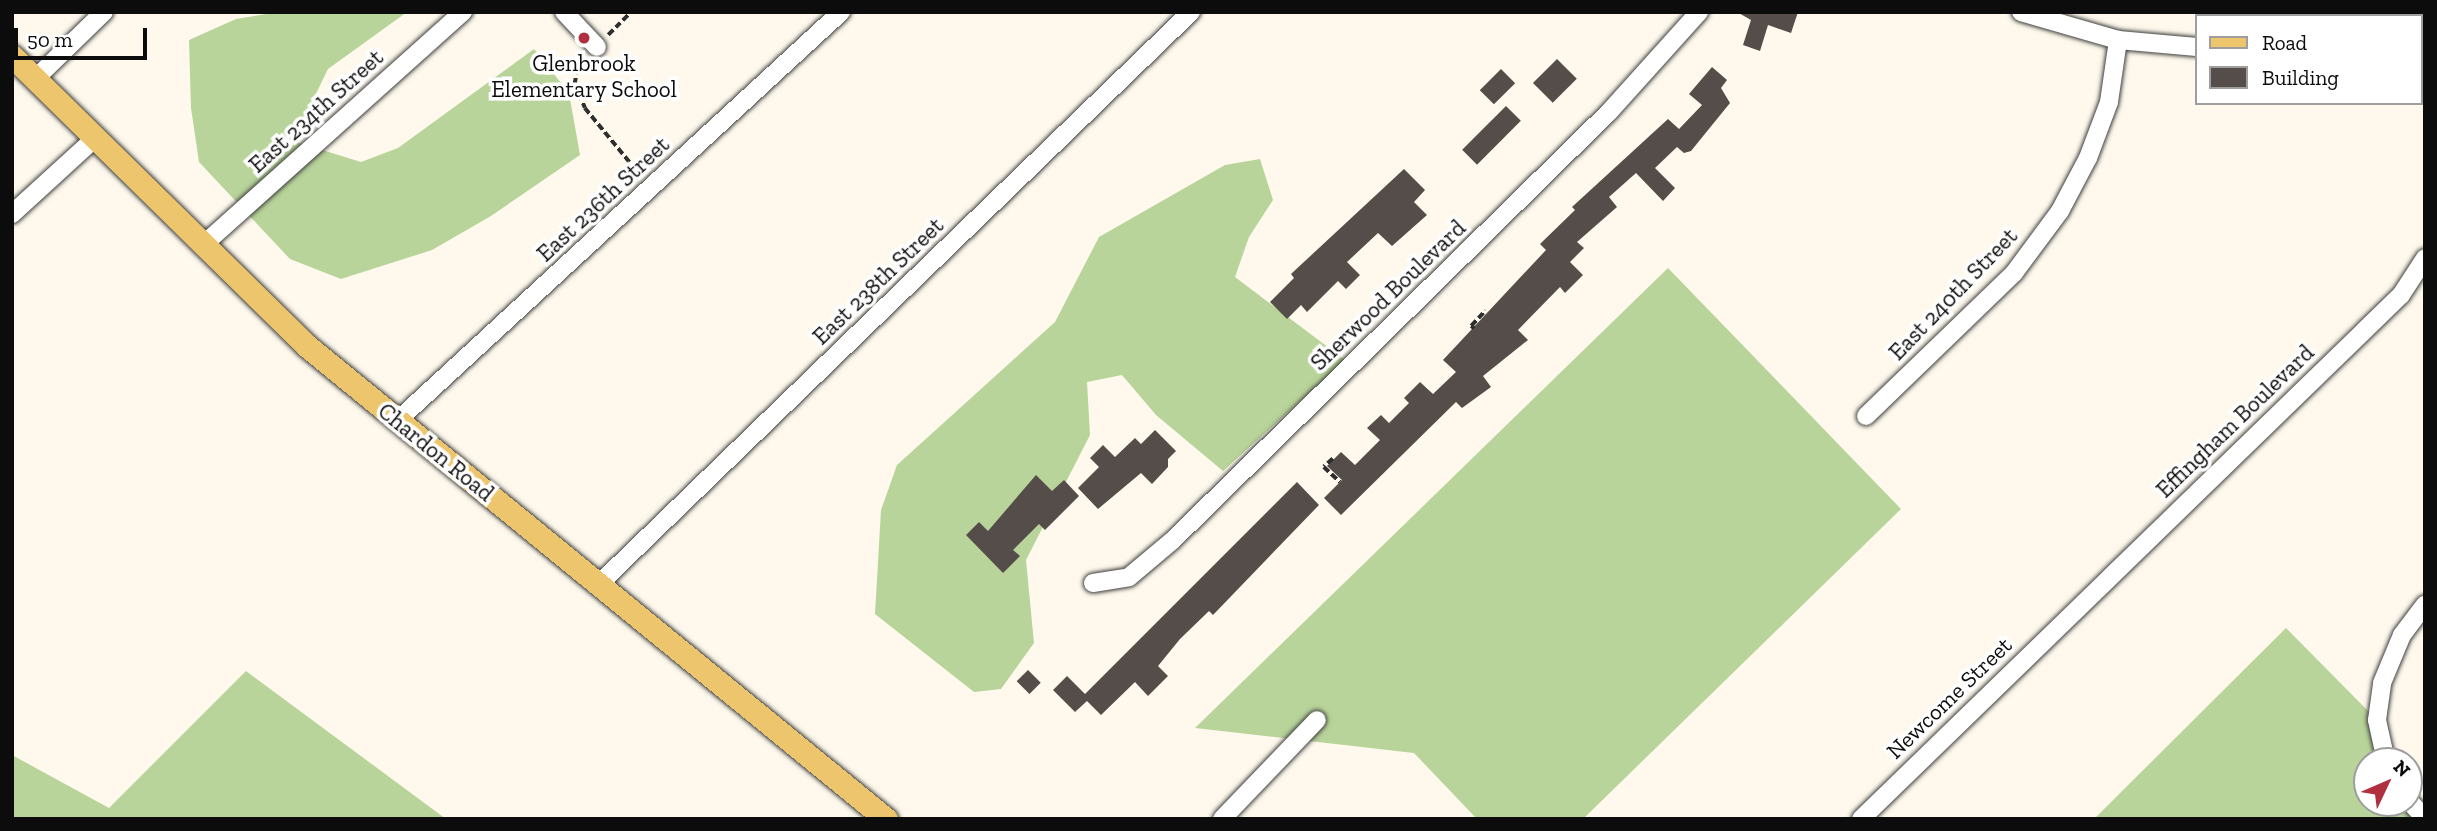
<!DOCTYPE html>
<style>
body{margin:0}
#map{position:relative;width:2437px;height:831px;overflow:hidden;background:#fef9ec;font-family:"Zilla Slab",serif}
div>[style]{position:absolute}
.forest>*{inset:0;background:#b8d49a}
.building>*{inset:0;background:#544d49;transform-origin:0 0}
.path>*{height:3.5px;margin-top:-1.75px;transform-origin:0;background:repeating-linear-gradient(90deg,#2e2e2e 0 7px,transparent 0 10.5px)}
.roads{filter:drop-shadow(0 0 2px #3f3f3f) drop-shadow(0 0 2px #3f3f3f)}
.minor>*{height:18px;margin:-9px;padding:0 9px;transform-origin:9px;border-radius:9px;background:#fff}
.major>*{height:23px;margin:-11.5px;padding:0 11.5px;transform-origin:11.5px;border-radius:11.5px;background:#edc56d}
.dots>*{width:19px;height:19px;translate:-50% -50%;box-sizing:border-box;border:4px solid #fff;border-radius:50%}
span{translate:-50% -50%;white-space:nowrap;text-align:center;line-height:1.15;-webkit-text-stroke:7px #fff;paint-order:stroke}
.poi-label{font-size:23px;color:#0c0c0c}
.street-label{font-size:23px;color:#0c0c0c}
.frame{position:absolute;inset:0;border:14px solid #0c0c0c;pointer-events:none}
.legend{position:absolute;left:2195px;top:14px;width:228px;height:91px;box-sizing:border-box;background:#fff;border:2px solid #9e9e9e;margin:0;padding:9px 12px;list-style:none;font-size:21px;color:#0c0c0c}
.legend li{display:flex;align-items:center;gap:14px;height:35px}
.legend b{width:35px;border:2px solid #9e9e9e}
.north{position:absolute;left:2353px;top:747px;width:70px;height:70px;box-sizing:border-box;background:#fff;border:2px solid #9e9e9e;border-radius:50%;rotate:46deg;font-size:19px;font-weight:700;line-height:28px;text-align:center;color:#0c0c0c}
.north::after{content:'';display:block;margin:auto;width:24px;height:32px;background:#b0303f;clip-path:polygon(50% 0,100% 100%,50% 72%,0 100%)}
.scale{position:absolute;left:14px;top:28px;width:133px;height:32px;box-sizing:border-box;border:4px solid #0c0c0c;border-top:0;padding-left:9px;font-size:21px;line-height:24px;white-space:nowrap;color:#0c0c0c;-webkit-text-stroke:5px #fff;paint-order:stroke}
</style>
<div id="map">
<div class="forest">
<div style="clip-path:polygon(278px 12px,407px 12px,328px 69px,293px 141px,361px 162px,398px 148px,534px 49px,569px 93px,580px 155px,491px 216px,432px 250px,341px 279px,290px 259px,199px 162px,191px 108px,189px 40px,236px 19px)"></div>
<div style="clip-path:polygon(1260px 159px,1273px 200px,1249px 237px,1235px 277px,1345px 360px,1223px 471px,1156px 415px,1122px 375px,1087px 382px,1090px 435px,1026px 560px,1034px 643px,1001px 689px,974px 692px,875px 614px,881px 510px,897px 465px,1055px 322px,1099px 237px,1225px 165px)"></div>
<div style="clip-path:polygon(1668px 268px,1901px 509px,1583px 819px,1477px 819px,1414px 753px,1195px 728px)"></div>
<div style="clip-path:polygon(2286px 628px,2377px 720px,2386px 761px,2367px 761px,2367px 803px,2409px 803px,2425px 819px,2094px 819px)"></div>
<div style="clip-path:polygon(246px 671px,446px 819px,12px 819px,12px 755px,109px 808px)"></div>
</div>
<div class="building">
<div style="clip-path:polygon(1737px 12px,1798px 12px,1791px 33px,1768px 25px,1760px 51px,1743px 45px,1751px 20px)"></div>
<div style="left:1557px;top:59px;width:28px;height:34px;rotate:45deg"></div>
<div style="clip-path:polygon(1712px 67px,1727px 80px,1721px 88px,1730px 103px,1691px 151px,1684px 153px,1677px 147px,1655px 168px,1675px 188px,1663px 201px,1636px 173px,1609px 197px,1617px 207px,1577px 242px,1584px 248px,1570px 262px,1583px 275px,1565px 293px,1560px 287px,1518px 330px,1528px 340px,1483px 376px,1491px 387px,1462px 408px,1456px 402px,1341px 515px,1324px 498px,1342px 480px,1327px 466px,1341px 452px,1355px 465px,1380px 440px,1367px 428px,1381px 415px,1389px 423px,1409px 403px,1404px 398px,1420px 382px,1433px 394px,1456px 372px,1443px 360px,1546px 250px,1540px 244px,1575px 210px,1572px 207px,1668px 119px,1679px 129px,1702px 105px,1689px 94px)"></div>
<div style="left:1501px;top:69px;width:20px;height:30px;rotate:45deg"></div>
<div style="left:1506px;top:106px;width:21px;height:62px;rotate:45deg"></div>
<div style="clip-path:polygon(1404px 169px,1425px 190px,1414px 202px,1427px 215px,1392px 246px,1378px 233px,1347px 262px,1360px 275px,1346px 289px,1338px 281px,1307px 312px,1301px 305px,1287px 319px,1270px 302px,1294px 278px,1291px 274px)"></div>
<div style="clip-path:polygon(1155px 430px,1176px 451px,1168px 459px,1168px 467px,1152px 484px,1141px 473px,1098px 509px,1078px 488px,1099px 467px,1090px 458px,1103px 445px,1115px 457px,1135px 438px,1141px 444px)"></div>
<div style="clip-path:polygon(1036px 475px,1052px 491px,1064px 480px,1079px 496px,1045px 530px,1039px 524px,1013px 550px,1020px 556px,1003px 573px,966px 535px,979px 522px,988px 531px)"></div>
<div style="clip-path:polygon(1297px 482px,1319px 505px,1213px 615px,1209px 611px,1180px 639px,1158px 666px,1168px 676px,1148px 696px,1135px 682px,1101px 715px,1087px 701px,1075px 712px,1053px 690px,1067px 676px,1085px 694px)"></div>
<div style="left:1028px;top:670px;width:18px;height:16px;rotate:45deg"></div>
</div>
<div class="path">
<div style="left:608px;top:35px;width:33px;rotate:-45deg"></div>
<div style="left:586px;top:59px;width:12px;rotate:132deg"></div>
<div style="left:578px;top:68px;width:16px;rotate:101deg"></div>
<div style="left:575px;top:84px;width:26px;rotate:67deg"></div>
<div style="left:585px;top:108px;width:88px;rotate:50.5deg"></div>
<div style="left:1474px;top:329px;width:4px;rotate:-135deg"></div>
<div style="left:1471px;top:326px;width:21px;rotate:-47deg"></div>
<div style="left:1333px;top:459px;width:12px;rotate:138deg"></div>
<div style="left:1324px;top:467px;width:22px;rotate:43deg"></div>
</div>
<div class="roads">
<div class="minor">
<div style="left:564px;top:12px;width:48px;rotate:46.7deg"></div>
<div style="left:2021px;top:12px;width:101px;rotate:16.1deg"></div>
<div style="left:2118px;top:40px;width:79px;rotate:5.1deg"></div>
<div style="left:2421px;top:68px;width:4px"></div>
<div style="left:35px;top:79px;width:96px;rotate:-44.2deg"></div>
<div style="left:12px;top:214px;width:111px;rotate:-42.4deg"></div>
<div style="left:202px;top:246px;width:351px;rotate:-41.9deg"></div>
<div style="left:1866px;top:416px;width:206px;rotate:-44deg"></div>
<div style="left:2014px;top:273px;width:77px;rotate:-53.4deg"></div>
<div style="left:2060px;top:211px;width:60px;rotate:-62.2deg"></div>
<div style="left:2088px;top:158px;width:60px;rotate:-69.4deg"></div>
<div style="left:2109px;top:102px;width:63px;rotate:-81.7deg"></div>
<div style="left:397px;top:421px;width:604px;rotate:-42.65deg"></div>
<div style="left:1093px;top:583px;width:36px;rotate:-9deg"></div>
<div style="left:1129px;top:577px;width:57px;rotate:-40.1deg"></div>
<div style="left:1173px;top:540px;width:611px;rotate:-44.47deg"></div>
<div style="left:1609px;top:112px;width:135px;rotate:-48deg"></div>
<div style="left:598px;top:585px;width:825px;rotate:-44.02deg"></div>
<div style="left:2386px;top:761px;width:42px;rotate:-102.4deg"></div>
<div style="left:2377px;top:720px;width:37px;rotate:-82deg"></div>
<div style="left:2382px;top:683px;width:52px;rotate:-67.4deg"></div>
<div style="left:2402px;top:635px;width:38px;rotate:-53deg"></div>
<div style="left:2409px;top:801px;width:23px;rotate:47deg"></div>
<div style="left:1222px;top:819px;width:137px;rotate:-46.2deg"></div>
<div style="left:1861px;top:819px;width:752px;rotate:-44.14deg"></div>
<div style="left:2401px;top:295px;width:44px;rotate:-57deg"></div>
</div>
<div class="major">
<div style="left:12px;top:56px;width:414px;rotate:44.5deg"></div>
<div style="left:307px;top:346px;width:748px;rotate:39.25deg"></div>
</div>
</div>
<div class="dots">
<div style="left:584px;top:38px;background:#b0303f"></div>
</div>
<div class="poi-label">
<span style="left:584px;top:76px">Glenbrook<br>Elementary School</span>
</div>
<div class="street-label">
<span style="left:316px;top:111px;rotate:-42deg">East 234th Street</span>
<span style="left:603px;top:199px;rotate:-43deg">East 236th Street</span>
<span style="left:878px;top:281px;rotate:-44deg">East 238th Street</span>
<span style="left:1953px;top:294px;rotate:-46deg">East 240th Street</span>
<span style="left:1388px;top:295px;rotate:-44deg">Sherwood Boulevard</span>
<span style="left:2235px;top:421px;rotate:-44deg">Effingham Boulevard</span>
<span style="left:436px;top:452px;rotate:39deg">Chardon Road</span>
<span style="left:1949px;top:698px;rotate:-44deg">Newcome Street</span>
</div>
<div class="frame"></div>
<ul class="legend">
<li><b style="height:9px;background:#edc56d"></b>Road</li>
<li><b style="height:19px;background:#544d49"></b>Building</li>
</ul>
<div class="north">N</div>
<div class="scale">50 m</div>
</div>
